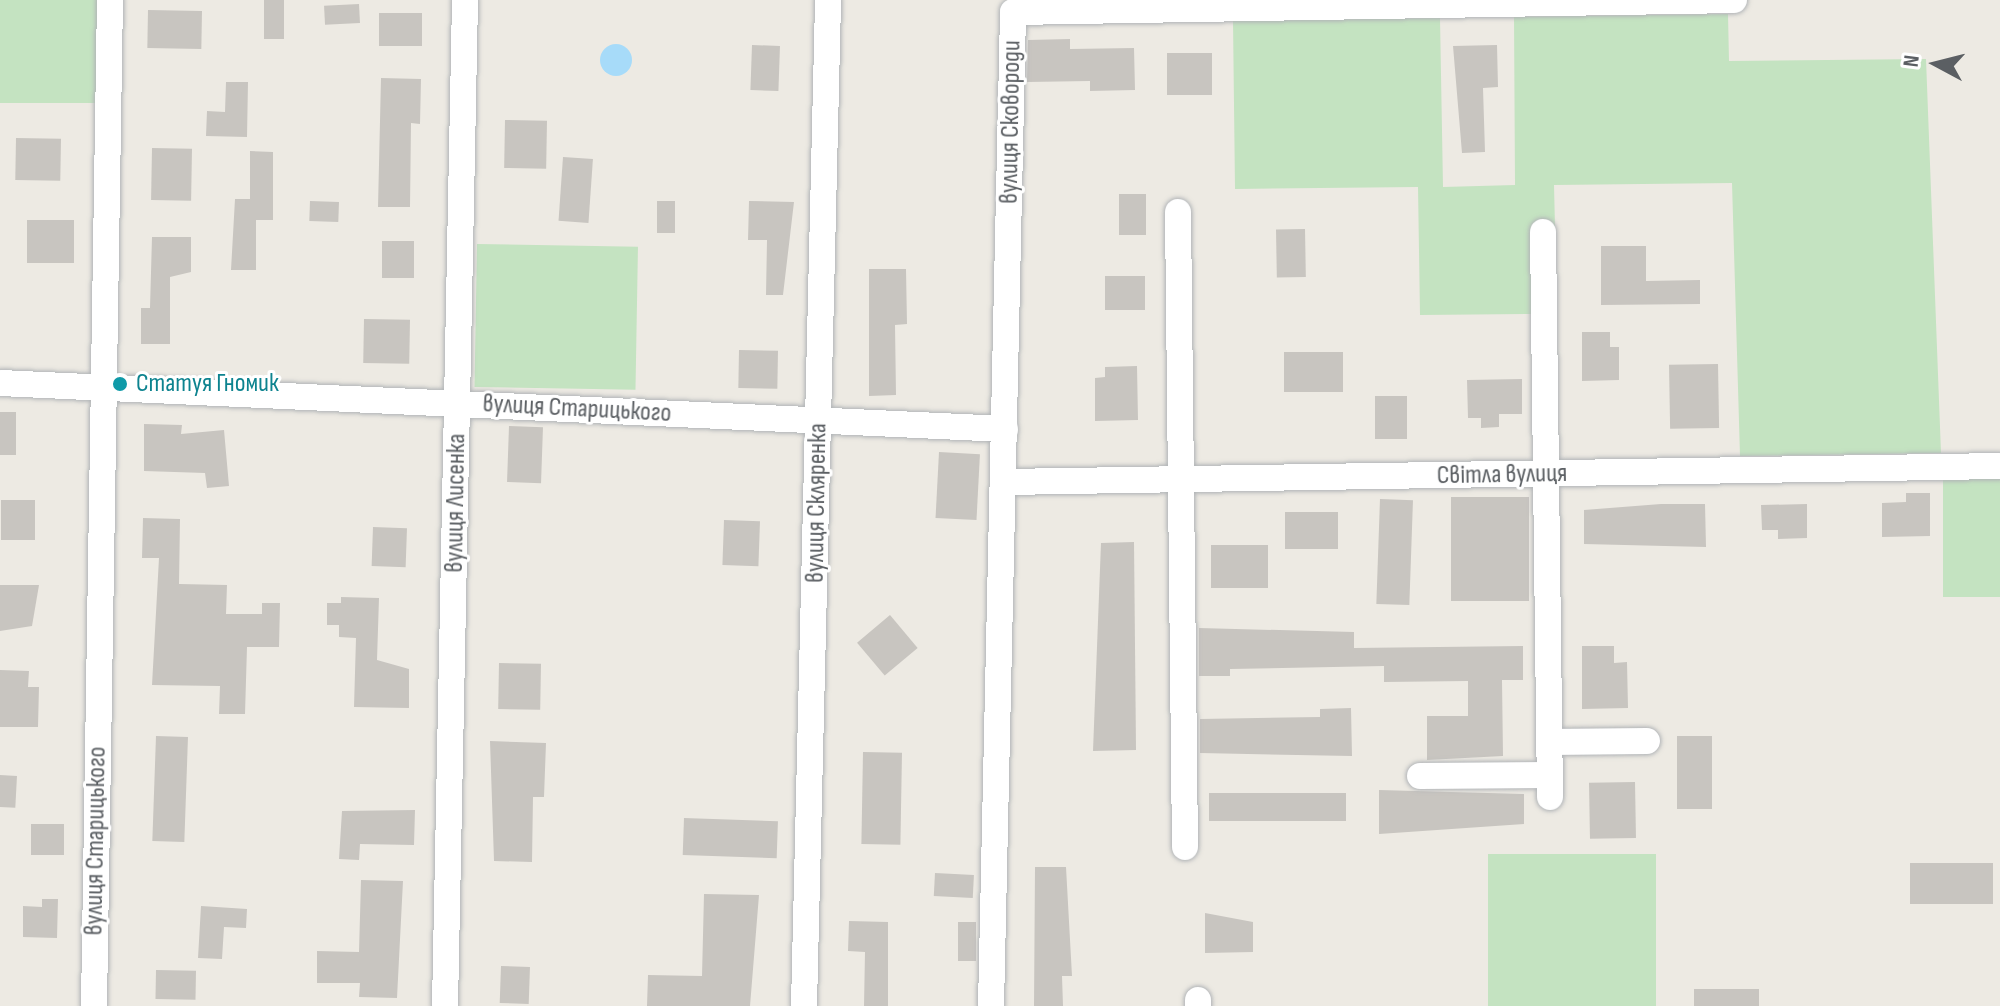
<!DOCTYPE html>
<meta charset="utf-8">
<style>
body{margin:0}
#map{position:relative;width:2000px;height:1006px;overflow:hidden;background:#edeae3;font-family:"Sofia Sans Condensed",sans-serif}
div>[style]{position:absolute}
.green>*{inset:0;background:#c4e3c1;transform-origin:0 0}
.water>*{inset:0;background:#a7dbf9}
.round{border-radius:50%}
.building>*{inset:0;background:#c8c5c0;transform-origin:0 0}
.roads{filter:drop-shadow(0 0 2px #b1b4b7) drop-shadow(0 0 2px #b1b4b7)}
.minor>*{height:26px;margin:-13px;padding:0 13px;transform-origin:13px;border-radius:13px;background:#fff}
.dots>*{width:22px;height:22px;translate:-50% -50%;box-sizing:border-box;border:4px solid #fff;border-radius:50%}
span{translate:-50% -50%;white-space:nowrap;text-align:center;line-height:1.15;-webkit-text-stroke:6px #fff;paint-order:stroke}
.street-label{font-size:26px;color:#5b5f63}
.culture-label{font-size:26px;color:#0d838f}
.left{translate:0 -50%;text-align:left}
.north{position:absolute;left:1896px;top:24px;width:80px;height:80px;-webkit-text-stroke:6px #fff;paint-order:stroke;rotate:277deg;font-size:22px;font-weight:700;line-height:32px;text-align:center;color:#5b5f63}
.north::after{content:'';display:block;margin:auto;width:28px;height:36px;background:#5b5f63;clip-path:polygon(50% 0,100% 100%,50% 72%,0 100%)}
</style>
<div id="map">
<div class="green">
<div style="left:0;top:0;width:97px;height:103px"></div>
<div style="clip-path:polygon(1728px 14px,1729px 61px,1926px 59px,1941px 453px,1740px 456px,1732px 183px,1554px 185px,1555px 227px,1533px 227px,1533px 314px,1420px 315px,1418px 187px,1235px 189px,1233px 21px,1440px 18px,1443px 187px,1515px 185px,1514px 17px)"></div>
<div style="left:477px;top:244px;width:161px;height:143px;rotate:1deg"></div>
<div style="left:2000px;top:477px;width:120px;height:57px;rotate:90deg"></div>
<div style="left:1656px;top:854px;width:152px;height:168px;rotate:90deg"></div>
</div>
<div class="water">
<div class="round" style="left:600px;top:44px;width:32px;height:32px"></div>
</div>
<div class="building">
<div style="left:264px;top:0;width:20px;height:39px"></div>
<div style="left:359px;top:4px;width:19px;height:35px;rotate:87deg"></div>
<div style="left:148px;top:10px;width:54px;height:38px;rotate:1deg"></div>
<div style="left:379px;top:13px;width:43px;height:33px"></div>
<div style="clip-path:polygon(1070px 39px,1070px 49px,1134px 48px,1135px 90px,1090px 91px,1090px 81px,1027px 82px,1028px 40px)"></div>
<div style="left:752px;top:45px;width:28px;height:45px;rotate:2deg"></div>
<div style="clip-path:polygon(1497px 45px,1498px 87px,1483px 88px,1485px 152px,1462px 153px,1453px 46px)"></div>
<div style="left:1212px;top:53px;width:42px;height:45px;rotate:90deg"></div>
<div style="clip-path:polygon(381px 78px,421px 79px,420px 124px,411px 123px,410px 207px,378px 207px)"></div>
<div style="clip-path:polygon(226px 82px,248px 82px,247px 137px,206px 136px,207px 111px,225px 112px)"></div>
<div style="left:505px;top:120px;width:42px;height:48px;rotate:1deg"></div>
<div style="left:16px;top:138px;width:45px;height:42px;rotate:1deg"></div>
<div style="left:152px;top:148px;width:40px;height:52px;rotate:1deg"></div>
<div style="clip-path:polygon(250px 151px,273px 152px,273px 220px,256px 220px,256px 270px,231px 270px,235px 199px,250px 199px)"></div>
<div style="left:563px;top:157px;width:30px;height:64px;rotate:4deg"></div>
<div style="left:1119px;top:194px;width:27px;height:41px"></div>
<div style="left:310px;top:201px;width:29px;height:20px;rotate:2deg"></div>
<div style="left:657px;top:201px;width:18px;height:32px"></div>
<div style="clip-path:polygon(749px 201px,794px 202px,783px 295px,766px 295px,767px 240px,748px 240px)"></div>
<div style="left:27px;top:220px;width:47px;height:43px"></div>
<div style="left:1305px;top:229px;width:48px;height:29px;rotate:89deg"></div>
<div style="clip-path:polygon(152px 237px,191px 237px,191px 272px,170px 277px,170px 344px,141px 344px,141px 308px,150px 308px)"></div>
<div style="left:382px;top:241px;width:32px;height:37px"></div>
<div style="clip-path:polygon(1601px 246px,1646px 246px,1646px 281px,1700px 280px,1700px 304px,1601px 305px)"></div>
<div style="clip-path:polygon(869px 269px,906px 269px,907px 324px,895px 325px,896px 395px,869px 396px)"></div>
<div style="left:1145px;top:276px;width:34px;height:40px;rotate:90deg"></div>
<div style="left:364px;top:319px;width:46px;height:44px;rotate:1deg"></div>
<div style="clip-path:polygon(1582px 332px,1610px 332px,1610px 347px,1619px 347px,1619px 380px,1582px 381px)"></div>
<div style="left:739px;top:350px;width:39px;height:38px;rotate:1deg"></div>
<div style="left:1343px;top:352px;width:40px;height:59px;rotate:90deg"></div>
<div style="left:1718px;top:364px;width:64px;height:49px;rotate:89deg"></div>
<div style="clip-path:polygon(1137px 366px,1138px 420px,1095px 421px,1095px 378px,1105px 377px,1105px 367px)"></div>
<div style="clip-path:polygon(1522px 379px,1522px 414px,1499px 414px,1499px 427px,1481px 428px,1481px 418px,1468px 418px,1467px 380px)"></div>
<div style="left:1375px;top:396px;width:32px;height:43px"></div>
<div style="left:0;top:412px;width:16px;height:43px"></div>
<div style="clip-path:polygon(144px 424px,182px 425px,181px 434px,224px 430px,229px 486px,207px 488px,205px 473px,144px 471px)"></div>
<div style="left:509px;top:426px;width:34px;height:56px;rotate:2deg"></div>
<div style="left:939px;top:452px;width:41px;height:66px;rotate:3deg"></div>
<div style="clip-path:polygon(1906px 493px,1930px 493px,1930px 536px,1882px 537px,1882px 503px,1906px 502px)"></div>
<div style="left:1451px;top:497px;width:78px;height:104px"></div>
<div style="left:1380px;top:499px;width:33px;height:105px;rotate:2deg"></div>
<div style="left:1px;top:500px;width:34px;height:40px"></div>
<div style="clip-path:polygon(1661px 504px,1705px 504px,1706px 547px,1584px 544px,1584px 510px)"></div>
<div style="clip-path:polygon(1807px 504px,1807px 538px,1778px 539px,1778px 530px,1762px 530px,1761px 505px)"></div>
<div style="left:1285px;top:512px;width:53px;height:37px"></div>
<div style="clip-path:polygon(143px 518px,180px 519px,179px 584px,227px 585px,226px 614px,262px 614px,262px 603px,280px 603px,279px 647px,247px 647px,245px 714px,219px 714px,220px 686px,152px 685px,159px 558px,142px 558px)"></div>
<div style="left:724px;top:520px;width:36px;height:45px;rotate:2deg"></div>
<div style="left:373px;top:527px;width:34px;height:39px;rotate:2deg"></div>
<div style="clip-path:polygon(1134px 542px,1136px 750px,1093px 751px,1101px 543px)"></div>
<div style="left:1211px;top:545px;width:57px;height:43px"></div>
<div style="clip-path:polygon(0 585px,39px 585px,32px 626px,0 631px)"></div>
<div style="clip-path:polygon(341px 597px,379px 598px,377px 660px,409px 669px,409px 708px,354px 707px,356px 638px,339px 637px,339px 625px,327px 625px,327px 603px,341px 603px)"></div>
<div style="left:890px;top:615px;width:43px;height:43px;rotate:50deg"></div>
<div style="clip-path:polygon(1199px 628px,1354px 632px,1354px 648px,1523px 646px,1523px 680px,1502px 680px,1503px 756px,1427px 760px,1427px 716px,1468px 716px,1468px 681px,1384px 682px,1384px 666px,1230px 669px,1230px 676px,1199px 676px)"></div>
<div style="clip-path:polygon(1582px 646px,1614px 646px,1614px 663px,1627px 662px,1628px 708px,1582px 709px)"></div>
<div style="left:499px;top:663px;width:42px;height:46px;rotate:1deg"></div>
<div style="clip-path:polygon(0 670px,29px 671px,28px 687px,39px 687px,38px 727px,0 727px)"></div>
<div style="clip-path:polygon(1351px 708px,1352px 756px,1200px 753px,1200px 719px,1320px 717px,1320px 709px)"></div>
<div style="left:156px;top:736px;width:32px;height:105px;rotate:2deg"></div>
<div style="left:1677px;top:736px;width:35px;height:73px"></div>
<div style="clip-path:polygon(490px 741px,546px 743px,544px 797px,533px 797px,532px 862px,494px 861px)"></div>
<div style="left:863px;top:752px;width:39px;height:92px;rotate:1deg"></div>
<div style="left:0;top:775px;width:17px;height:32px;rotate:3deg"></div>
<div style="left:1635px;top:782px;width:56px;height:46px;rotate:89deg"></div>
<div style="clip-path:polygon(1379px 790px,1524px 794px,1524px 824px,1379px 834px)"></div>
<div style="left:1209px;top:793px;width:137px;height:28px"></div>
<div style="clip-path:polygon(415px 810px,414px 845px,360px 844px,359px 860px,339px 859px,342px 811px)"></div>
<div style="left:684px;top:818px;width:94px;height:37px;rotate:2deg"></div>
<div style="left:31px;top:824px;width:33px;height:31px"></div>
<div style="left:1993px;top:863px;width:41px;height:83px;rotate:90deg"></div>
<div style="clip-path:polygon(1035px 867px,1066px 867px,1072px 976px,1062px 976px,1063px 1006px,1034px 1006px)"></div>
<div style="left:935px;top:873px;width:39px;height:23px;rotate:3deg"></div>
<div style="clip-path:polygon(361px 880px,403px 881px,397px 998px,359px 997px,360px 983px,317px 983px,317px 951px,359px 952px)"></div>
<div style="clip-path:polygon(704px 894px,759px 895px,750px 1006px,647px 1006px,648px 975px,702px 976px)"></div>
<div style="clip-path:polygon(42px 899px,58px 899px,57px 938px,23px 937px,23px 906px,42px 907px)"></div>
<div style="clip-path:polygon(201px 906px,247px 909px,246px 928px,224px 927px,222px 959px,198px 958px)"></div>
<div style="clip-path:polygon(1205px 913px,1253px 922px,1253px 952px,1205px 953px)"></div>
<div style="clip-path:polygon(849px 921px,888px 922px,888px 1006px,864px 1006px,865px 952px,848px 951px)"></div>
<div style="left:958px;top:922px;width:18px;height:39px"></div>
<div style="left:501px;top:966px;width:29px;height:37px;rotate:2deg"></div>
<div style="left:156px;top:970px;width:40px;height:29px;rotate:1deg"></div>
<div style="left:1759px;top:989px;width:17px;height:65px;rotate:90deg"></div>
</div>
<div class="roads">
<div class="minor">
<div style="left:1178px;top:212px;width:635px;rotate:89.37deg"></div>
<div style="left:1543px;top:232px;width:565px;rotate:89.29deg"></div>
<div style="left:0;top:383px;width:1006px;rotate:2.62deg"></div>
<div style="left:1004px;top:482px;width:996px;rotate:-0.92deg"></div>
<div style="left:1549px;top:742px;width:98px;rotate:-0.6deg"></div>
<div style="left:1420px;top:776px;width:129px;rotate:-0.4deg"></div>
<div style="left:1198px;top:1000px;width:6px;rotate:90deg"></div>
<div style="left:94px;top:1006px;width:1006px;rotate:-89.09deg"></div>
<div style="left:445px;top:1006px;width:1006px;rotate:-88.86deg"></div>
<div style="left:804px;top:1006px;width:1006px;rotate:-88.63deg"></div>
<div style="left:991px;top:1006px;width:994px;rotate:-88.73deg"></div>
<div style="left:1013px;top:12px;width:721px;rotate:-0.95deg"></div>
</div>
</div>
<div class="dots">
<div style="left:120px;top:384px;background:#0f9aa8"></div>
</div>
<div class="street-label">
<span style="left:1011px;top:122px;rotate:-89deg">вулиця Сковороди</span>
<span style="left:577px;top:409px;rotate:3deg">вулиця Старицького</span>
<span style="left:1502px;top:475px;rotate:-1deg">Світла вулиця</span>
<span style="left:456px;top:503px;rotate:-89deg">вулиця Лисенка</span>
<span style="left:817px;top:503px;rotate:-89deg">вулиця Скляренка</span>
<span style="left:96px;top:841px;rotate:-89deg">вулиця Старицького</span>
</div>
<div class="culture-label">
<span class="left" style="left:136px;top:384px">Статуя Гномик</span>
</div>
<div class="north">N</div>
</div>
